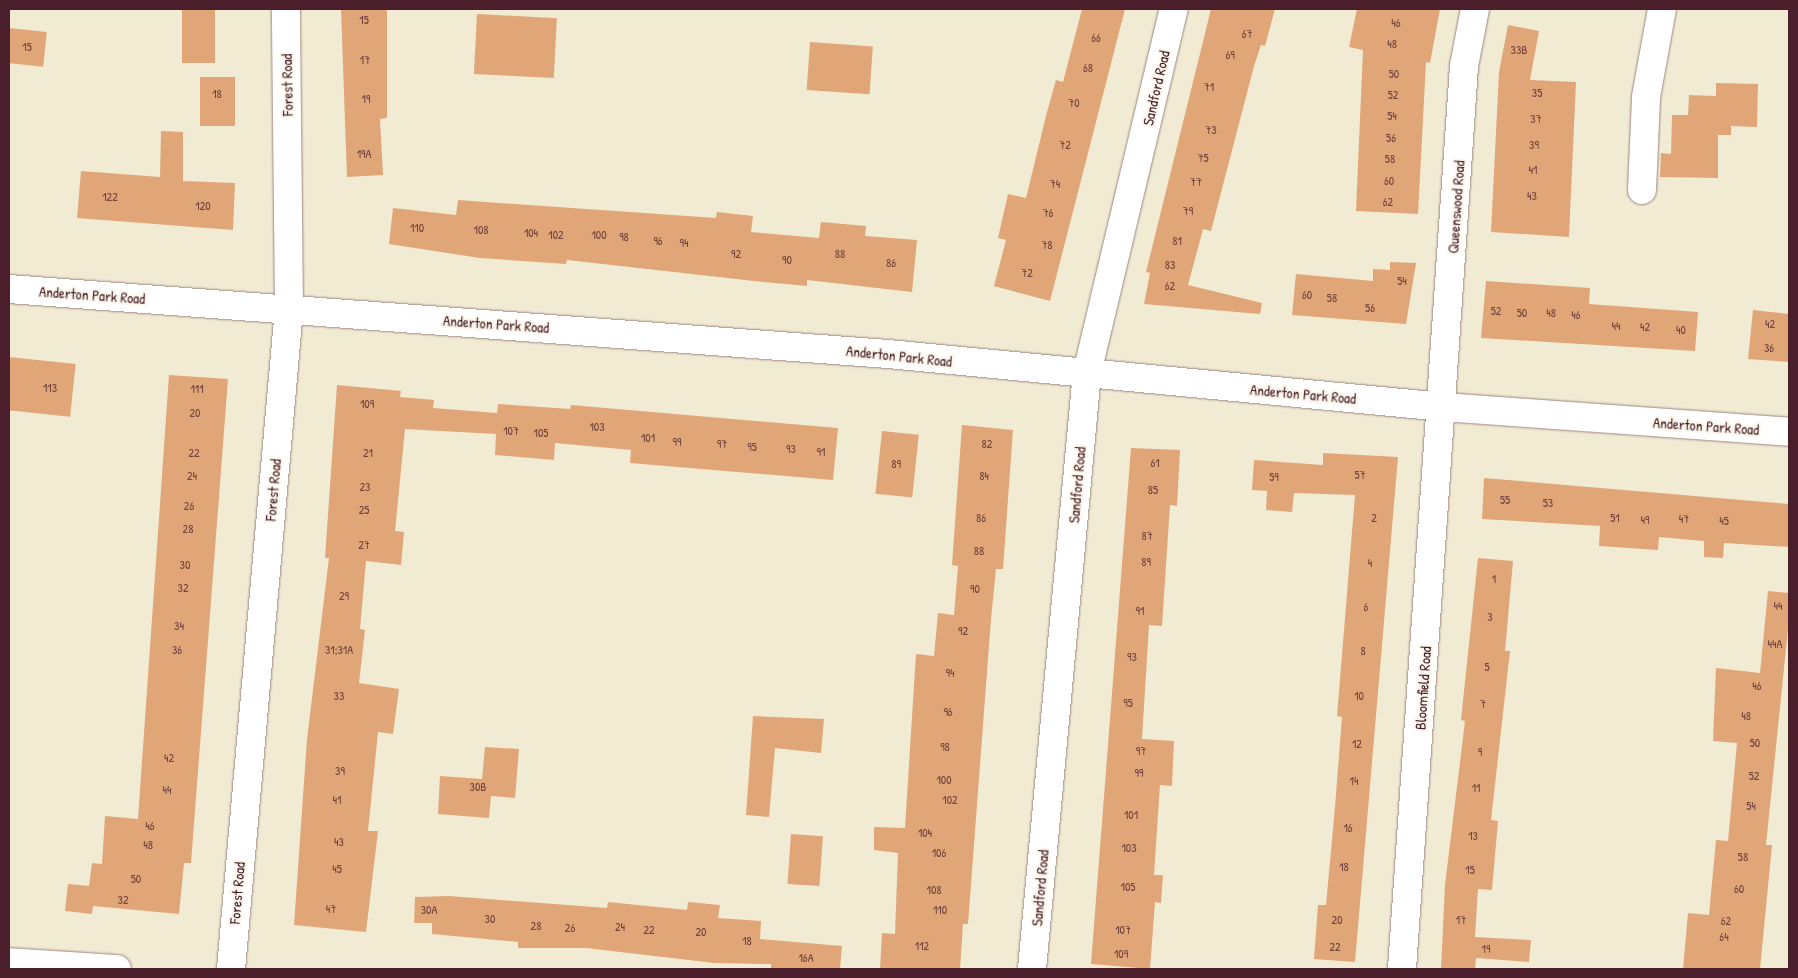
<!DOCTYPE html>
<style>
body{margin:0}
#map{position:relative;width:1798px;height:978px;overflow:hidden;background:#f1ebd4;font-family:"Patrick Hand",sans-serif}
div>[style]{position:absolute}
.building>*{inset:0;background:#e1a678;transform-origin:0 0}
.roads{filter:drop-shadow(0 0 1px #9e8580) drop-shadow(0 0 1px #9e8580)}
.minor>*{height:28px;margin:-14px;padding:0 14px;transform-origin:14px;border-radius:14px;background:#fff}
span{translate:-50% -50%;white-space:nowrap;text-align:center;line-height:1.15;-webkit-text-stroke:4.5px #fbf7ec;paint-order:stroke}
.number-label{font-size:12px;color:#70413e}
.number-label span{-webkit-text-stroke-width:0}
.street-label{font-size:15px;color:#4a1f2b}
.frame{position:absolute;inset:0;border:10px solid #4a1f2b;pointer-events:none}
</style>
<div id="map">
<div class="building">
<div style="left:182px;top:9px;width:33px;height:54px"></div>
<div style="clip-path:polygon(341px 9px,387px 9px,387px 118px,380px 119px,383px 175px,347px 177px)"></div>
<div style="clip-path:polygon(1082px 9px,1125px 9px,1050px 301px,994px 286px,1006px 240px,998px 238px,1008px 194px,1026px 198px,1047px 112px,1056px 80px,1063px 82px)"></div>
<div style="clip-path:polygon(1211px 9px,1275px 9px,1265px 46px,1261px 45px,1254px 66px,1211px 231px,1203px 229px,1188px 285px,1262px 303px,1260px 314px,1144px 304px,1150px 273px,1146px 272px)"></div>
<div style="clip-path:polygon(1357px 9px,1440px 9px,1430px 63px,1426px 62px,1418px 214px,1356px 211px,1363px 50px,1349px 47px)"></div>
<div style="left:477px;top:14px;width:80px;height:60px;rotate:3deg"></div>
<div style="clip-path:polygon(1508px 25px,1539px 31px,1530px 80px,1576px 82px,1569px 237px,1491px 232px,1499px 72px)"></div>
<div style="left:9px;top:28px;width:38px;height:35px;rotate:6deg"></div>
<div style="left:810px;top:42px;width:63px;height:48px;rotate:4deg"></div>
<div style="left:200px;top:77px;width:35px;height:49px"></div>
<div style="clip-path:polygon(1716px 83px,1758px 84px,1757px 127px,1731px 126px,1731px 135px,1718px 135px,1718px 178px,1660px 177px,1661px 153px,1671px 154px,1672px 115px,1688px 115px,1689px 95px,1716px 96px)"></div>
<div style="clip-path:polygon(161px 131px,183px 132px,183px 181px,235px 183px,233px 230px,77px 218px,81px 171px,160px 177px)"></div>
<div style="clip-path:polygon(458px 200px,716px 218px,717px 212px,753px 216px,751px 232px,819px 238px,821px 222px,866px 226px,865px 236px,917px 240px,912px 292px,807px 280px,807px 286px,763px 282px,567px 260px,566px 264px,480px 258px,389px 244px,393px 208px,456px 215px)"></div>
<div style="clip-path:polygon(1390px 262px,1416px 263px,1406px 324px,1292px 315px,1296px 274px,1373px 281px,1373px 269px,1390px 270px)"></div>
<div style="clip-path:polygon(1486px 281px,1590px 288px,1589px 304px,1698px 312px,1695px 351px,1481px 338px)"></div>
<div style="clip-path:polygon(1753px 310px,1789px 314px,1789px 362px,1748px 359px)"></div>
<div style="left:9px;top:357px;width:67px;height:53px;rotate:6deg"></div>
<div style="clip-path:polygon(169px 375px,228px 379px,191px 863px,184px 863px,179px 914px,93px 906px,92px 914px,65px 911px,68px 884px,89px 886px,92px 863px,102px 864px,105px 816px,138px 819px)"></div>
<div style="clip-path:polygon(337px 385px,401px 391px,400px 397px,434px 400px,433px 408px,497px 413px,498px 404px,570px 409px,571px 405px,838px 428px,833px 480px,630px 463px,631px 450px,555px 443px,554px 460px,495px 455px,496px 434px,405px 429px,395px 531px,404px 532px,401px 565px,366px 561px,360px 629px,365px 630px,359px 683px,399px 689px,393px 734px,378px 732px,368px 831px,378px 831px,366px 932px,294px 925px,307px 739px,329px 558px,325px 558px)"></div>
<div style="clip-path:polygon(962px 425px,1013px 430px,1003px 569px,996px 569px,991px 619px,968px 924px,963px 924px,960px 969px,880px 969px,882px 933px,895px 934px,898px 853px,874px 850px,874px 827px,905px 828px,916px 654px,934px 656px,938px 613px,954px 615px,958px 566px,952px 565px)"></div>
<div style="left:882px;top:431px;width:37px;height:63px;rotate:6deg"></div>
<div style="clip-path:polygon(1131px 448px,1180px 450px,1177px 506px,1170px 505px,1162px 626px,1149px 625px,1142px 739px,1174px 741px,1172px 786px,1160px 785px,1154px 875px,1163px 875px,1161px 903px,1155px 902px,1150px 969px,1091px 964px)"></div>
<div style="clip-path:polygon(1323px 453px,1398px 457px,1355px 962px,1314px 959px,1318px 905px,1326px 905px,1335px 807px,1342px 717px,1337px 716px,1355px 495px,1294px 493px,1292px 512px,1266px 510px,1267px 491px,1252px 490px,1254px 460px,1323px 465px)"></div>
<div style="clip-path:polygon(1484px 478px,1789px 504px,1789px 547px,1724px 543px,1723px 558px,1704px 557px,1704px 541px,1659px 537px,1658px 550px,1599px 546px,1600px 526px,1482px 519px)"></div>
<div style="clip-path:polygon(1478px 558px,1513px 561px,1505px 651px,1510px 651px,1491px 820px,1498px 821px,1492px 890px,1478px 889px,1475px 937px,1531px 940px,1529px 962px,1476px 958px,1475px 969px,1441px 969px,1445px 885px,1465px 721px,1461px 720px)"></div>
<div style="clip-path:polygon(1768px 591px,1789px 593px,1789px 619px,1766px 845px,1772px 845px,1760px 969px,1683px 969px,1688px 913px,1709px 915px,1716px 840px,1728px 841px,1737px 743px,1713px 741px,1716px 668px,1760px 673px)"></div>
<div style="clip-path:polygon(753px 716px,824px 719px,821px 753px,775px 748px,769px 817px,746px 815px)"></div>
<div style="clip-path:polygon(485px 747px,519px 749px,515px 798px,491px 796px,489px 818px,438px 814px,440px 776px,482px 779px)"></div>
<div style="left:791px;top:834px;width:32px;height:50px;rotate:4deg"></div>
<div style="clip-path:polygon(449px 896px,607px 908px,608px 902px,687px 910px,688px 902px,720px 905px,718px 918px,761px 921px,760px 939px,842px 946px,840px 969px,771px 969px,771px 964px,714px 963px,586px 948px,518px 948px,518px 942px,432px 934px,432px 923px,414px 923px,415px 897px)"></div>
</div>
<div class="roads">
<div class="minor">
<div style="left:1642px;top:190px;width:93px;rotate:-87.5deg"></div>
<div style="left:1646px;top:97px;width:89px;rotate:-79.7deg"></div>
<div style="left:9px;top:289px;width:881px;rotate:4.23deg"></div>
<div style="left:888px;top:354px;width:558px;rotate:5.45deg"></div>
<div style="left:1443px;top:407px;width:347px;rotate:4.1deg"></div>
<div style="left:9px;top:962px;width:108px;rotate:3.7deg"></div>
<div style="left:231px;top:969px;width:663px;rotate:-84.98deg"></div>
<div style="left:289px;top:309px;width:300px;rotate:-90.6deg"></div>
<div style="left:1032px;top:969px;width:599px;rotate:-84.73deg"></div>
<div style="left:1087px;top:373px;width:374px;rotate:-76.6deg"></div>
<div style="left:1402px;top:969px;width:905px;rotate:-86.07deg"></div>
<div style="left:1464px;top:66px;width:58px;rotate:-79.1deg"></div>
</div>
</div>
<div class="number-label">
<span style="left:364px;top:20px">15</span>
<span style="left:1396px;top:23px">46</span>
<span style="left:1247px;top:34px">67</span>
<span style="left:1096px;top:38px">66</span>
<span style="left:1392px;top:44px">48</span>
<span style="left:27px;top:47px">15</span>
<span style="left:1519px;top:50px">33B</span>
<span style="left:1230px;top:55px">69</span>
<span style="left:365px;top:60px">17</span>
<span style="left:1088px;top:68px">68</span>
<span style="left:1394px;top:74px">50</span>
<span style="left:1209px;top:87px">71</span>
<span style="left:1537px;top:93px">35</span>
<span style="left:217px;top:94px">18</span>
<span style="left:1393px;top:95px">52</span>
<span style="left:366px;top:99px">19</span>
<span style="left:1074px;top:103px">70</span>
<span style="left:1392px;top:116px">54</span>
<span style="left:1536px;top:119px">37</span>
<span style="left:1211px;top:130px">73</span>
<span style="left:1391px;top:138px">56</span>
<span style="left:1065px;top:145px">72</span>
<span style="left:1534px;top:145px">39</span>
<span style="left:364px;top:154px">19A</span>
<span style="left:1203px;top:158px">75</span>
<span style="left:1390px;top:159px">58</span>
<span style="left:1533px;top:170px">41</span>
<span style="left:1389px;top:181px">60</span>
<span style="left:1196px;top:182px">77</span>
<span style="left:1055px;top:184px">74</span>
<span style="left:1532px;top:196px">43</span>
<span style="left:110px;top:197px">122</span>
<span style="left:1388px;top:202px">62</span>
<span style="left:203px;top:206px">120</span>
<span style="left:1188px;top:211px">79</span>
<span style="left:1048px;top:213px">76</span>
<span style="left:417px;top:228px">110</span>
<span style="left:481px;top:230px">108</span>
<span style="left:531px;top:233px">104</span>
<span style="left:556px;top:235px">102</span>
<span style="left:599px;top:235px">100</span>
<span style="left:624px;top:237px">98</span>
<span style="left:658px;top:241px">96</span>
<span style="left:1177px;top:241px">81</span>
<span style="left:684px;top:243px">94</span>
<span style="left:1047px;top:245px">78</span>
<span style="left:736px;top:254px">92</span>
<span style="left:840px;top:254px">88</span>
<span style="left:787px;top:260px">90</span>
<span style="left:891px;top:263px">86</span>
<span style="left:1170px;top:265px">83</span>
<span style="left:1027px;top:273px">72</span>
<span style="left:1402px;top:281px">54</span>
<span style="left:1170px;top:286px">62</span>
<span style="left:1307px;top:295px">60</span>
<span style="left:1332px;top:298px">58</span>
<span style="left:1370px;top:308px">56</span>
<span style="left:1496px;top:311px">52</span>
<span style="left:1522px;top:313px">50</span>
<span style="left:1551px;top:313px">48</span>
<span style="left:1576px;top:315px">46</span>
<span style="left:1770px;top:324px">42</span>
<span style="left:1616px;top:326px">44</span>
<span style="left:1645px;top:327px">42</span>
<span style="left:1681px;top:330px">40</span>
<span style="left:1769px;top:348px">36</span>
<span style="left:50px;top:388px">113</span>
<span style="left:197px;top:389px">111</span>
<span style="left:367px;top:404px">109</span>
<span style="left:195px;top:413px">20</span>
<span style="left:597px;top:427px">103</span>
<span style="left:511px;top:431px">107</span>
<span style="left:541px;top:433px">105</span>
<span style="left:648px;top:438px">101</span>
<span style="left:677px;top:442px">99</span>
<span style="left:722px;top:444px">97</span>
<span style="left:987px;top:444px">82</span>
<span style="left:752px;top:447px">95</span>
<span style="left:791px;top:449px">93</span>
<span style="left:821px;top:452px">91</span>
<span style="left:194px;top:453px">22</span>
<span style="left:368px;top:453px">21</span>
<span style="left:1155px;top:463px">61</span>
<span style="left:896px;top:464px">89</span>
<span style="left:1360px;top:475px">57</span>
<span style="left:192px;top:476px">24</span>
<span style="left:984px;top:476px">84</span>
<span style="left:1274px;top:477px">59</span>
<span style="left:365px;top:487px">23</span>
<span style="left:1153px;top:490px">85</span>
<span style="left:1505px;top:500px">55</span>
<span style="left:1548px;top:503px">53</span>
<span style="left:189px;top:506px">26</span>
<span style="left:364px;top:510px">25</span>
<span style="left:981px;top:518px">86</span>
<span style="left:1374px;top:518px">2</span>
<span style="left:1615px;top:518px">51</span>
<span style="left:1684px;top:519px">47</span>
<span style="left:1645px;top:520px">49</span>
<span style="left:1724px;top:521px">45</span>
<span style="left:188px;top:529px">28</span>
<span style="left:1147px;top:536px">87</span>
<span style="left:364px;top:545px">27</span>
<span style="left:979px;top:551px">88</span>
<span style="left:1146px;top:562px">89</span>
<span style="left:1370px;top:563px">4</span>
<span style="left:185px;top:565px">30</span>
<span style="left:1494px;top:579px">1</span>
<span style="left:183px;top:588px">32</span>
<span style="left:975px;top:589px">90</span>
<span style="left:344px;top:596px">29</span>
<span style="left:1778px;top:606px">44</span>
<span style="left:1366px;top:607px">6</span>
<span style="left:1140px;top:611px">91</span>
<span style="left:1490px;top:617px">3</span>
<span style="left:179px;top:626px">34</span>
<span style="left:963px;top:631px">92</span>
<span style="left:1775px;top:644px">44A</span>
<span style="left:177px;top:650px">36</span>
<span style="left:339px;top:650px">31;31A</span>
<span style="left:1363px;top:651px">8</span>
<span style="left:1132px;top:657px">93</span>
<span style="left:1487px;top:667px">5</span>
<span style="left:950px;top:673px">94</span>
<span style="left:1757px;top:686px">46</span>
<span style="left:339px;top:696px">33</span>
<span style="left:1359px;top:696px">10</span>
<span style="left:1128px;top:703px">95</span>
<span style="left:1483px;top:704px">7</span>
<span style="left:948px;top:712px">96</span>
<span style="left:1746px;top:716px">48</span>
<span style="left:1755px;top:743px">50</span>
<span style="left:1357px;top:744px">12</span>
<span style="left:945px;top:747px">98</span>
<span style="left:1141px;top:751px">97</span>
<span style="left:1480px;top:752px">9</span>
<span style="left:169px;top:758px">42</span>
<span style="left:340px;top:771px">39</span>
<span style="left:1139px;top:773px">99</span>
<span style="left:1754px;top:776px">52</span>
<span style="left:944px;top:780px">100</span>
<span style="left:1354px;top:781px">14</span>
<span style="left:478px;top:787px">30B</span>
<span style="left:1476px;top:788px">11</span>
<span style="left:167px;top:790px">44</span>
<span style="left:337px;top:800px">41</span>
<span style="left:950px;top:800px">102</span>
<span style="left:1751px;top:806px">54</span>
<span style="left:1131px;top:815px">101</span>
<span style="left:150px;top:826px">46</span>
<span style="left:1348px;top:828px">16</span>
<span style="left:925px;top:833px">104</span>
<span style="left:1473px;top:836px">13</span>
<span style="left:339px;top:842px">43</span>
<span style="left:148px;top:845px">48</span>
<span style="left:1129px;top:848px">103</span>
<span style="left:939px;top:853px">106</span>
<span style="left:1743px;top:857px">58</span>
<span style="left:1344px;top:867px">18</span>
<span style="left:337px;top:869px">45</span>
<span style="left:1470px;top:870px">15</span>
<span style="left:136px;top:879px">50</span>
<span style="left:1128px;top:887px">105</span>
<span style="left:1739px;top:889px">60</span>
<span style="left:934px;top:890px">108</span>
<span style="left:123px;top:900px">32</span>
<span style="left:331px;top:909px">47</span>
<span style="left:429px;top:910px">30A</span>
<span style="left:940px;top:910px">110</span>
<span style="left:490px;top:919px">30</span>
<span style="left:1337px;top:920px">20</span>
<span style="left:1461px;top:920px">17</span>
<span style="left:1726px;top:921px">62</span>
<span style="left:536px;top:926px">28</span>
<span style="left:620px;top:927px">24</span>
<span style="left:570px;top:928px">26</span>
<span style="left:649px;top:930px">22</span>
<span style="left:1123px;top:930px">107</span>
<span style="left:701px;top:932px">20</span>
<span style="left:1724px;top:937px">64</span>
<span style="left:747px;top:941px">18</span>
<span style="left:922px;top:946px">112</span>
<span style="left:1335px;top:947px">22</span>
<span style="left:1486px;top:949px">19</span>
<span style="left:1121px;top:954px">109</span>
<span style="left:806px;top:958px">16A</span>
</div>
<div class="street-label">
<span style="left:287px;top:85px;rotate:-91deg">Forest Road</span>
<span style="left:1156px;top:88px;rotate:-77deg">Sandford Road</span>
<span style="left:1456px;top:207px;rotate:-86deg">Queenswood Road</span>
<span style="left:92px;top:295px;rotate:4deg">Anderton Park Road</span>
<span style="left:496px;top:324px;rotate:4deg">Anderton Park Road</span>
<span style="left:899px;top:356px;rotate:6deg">Anderton Park Road</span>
<span style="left:1303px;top:394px;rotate:5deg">Anderton Park Road</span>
<span style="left:1706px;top:426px;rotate:4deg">Anderton Park Road</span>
<span style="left:1077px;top:485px;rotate:-85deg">Sandford Road</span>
<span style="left:273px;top:490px;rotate:-85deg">Forest Road</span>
<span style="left:1423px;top:688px;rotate:-86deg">Bloomfield Road</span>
<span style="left:1040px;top:888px;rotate:-85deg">Sandford Road</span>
<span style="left:237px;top:893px;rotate:-85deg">Forest Road</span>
</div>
<div class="frame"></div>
</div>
